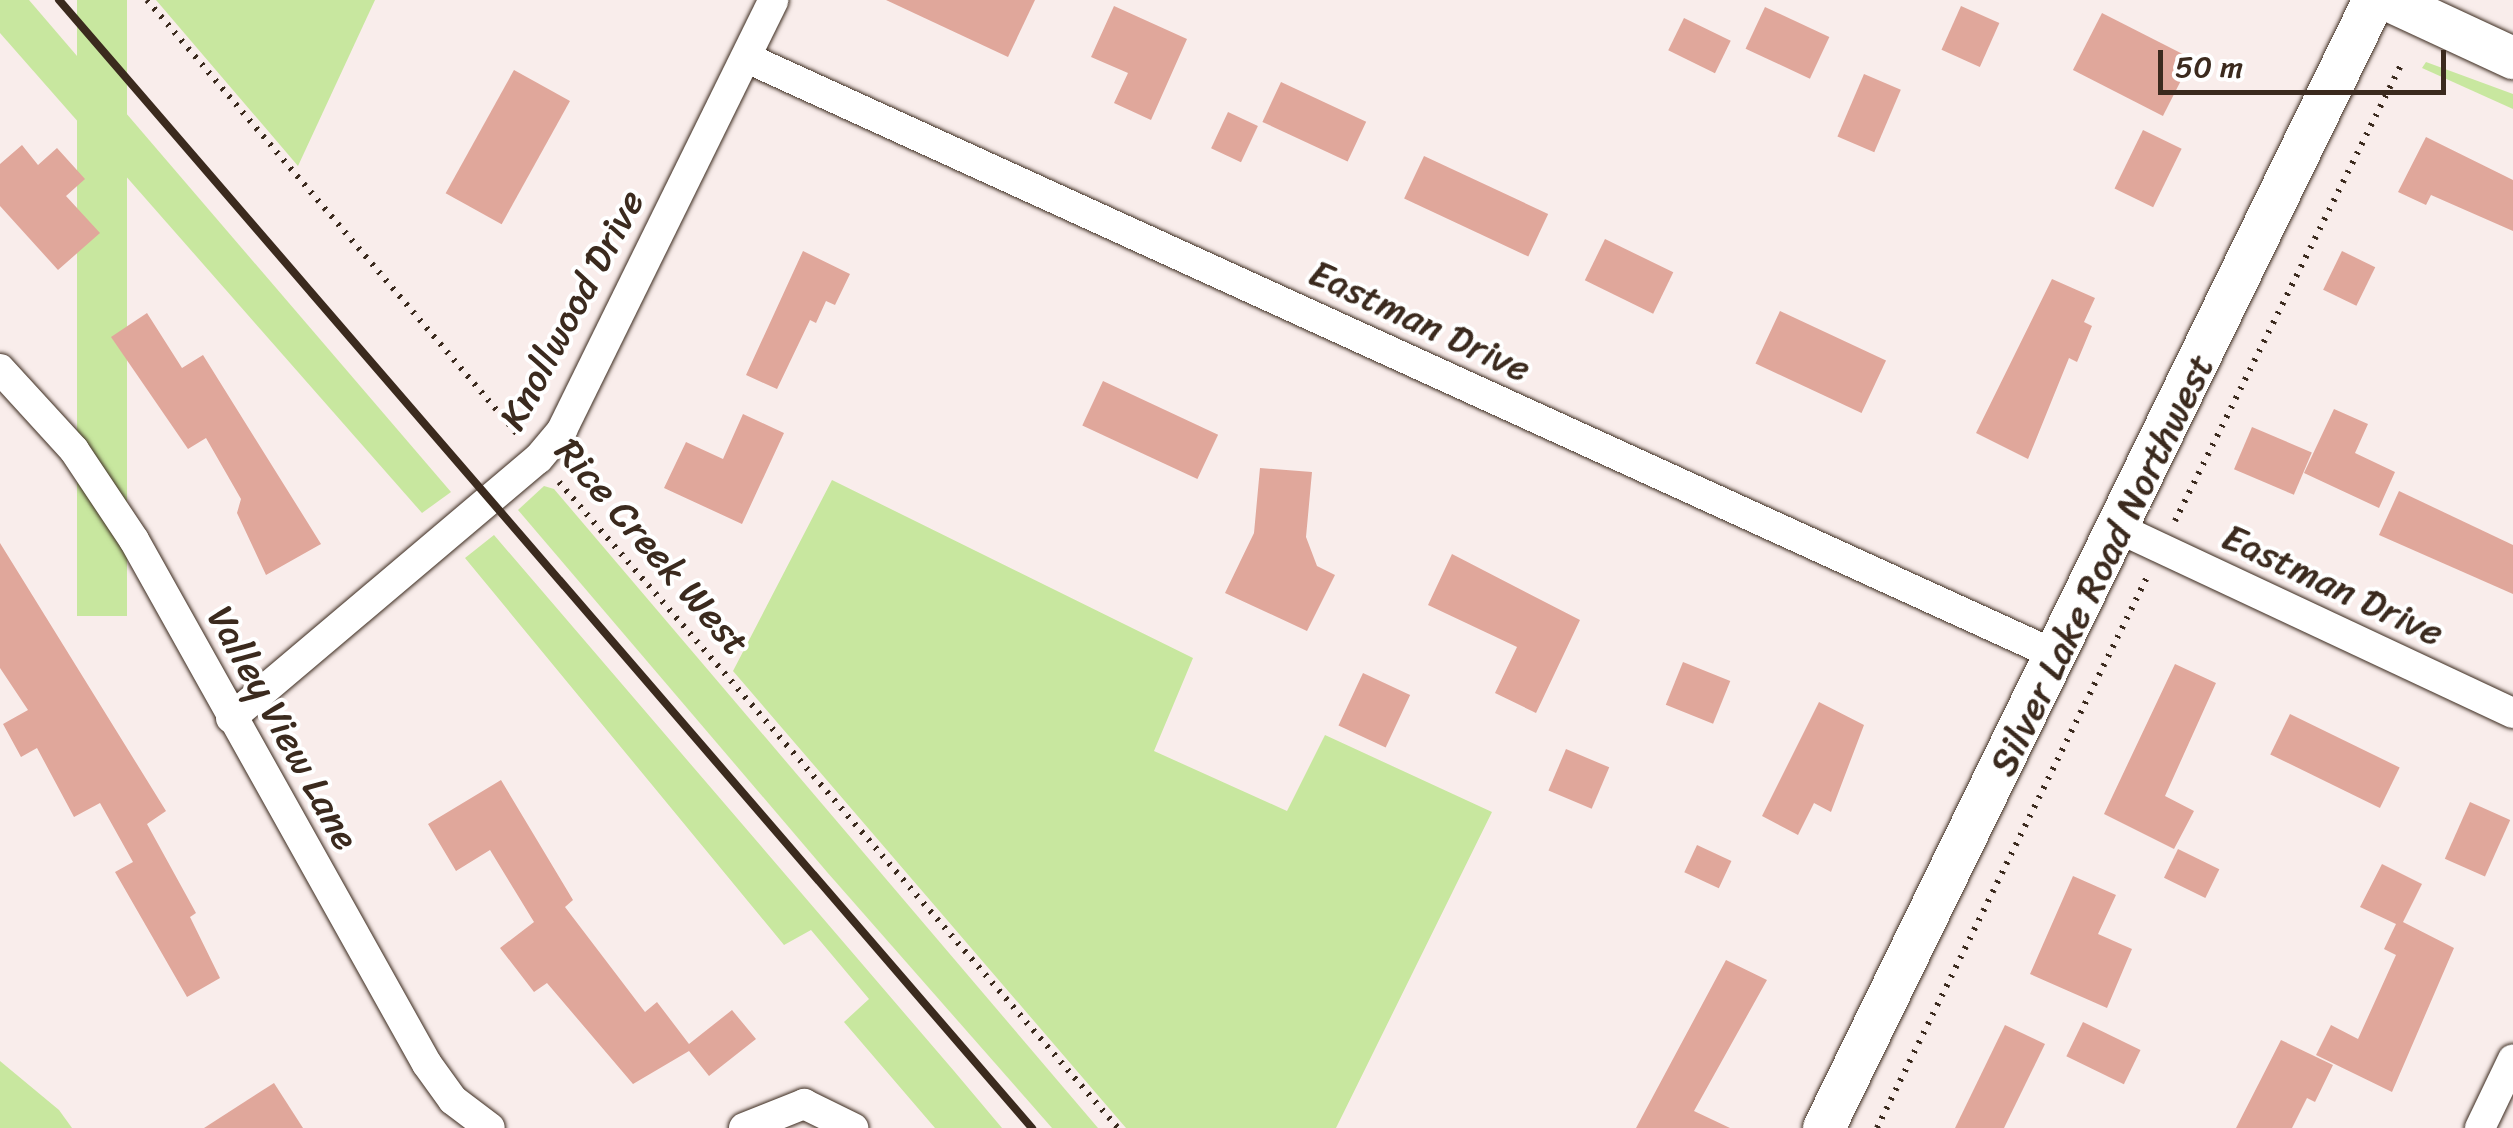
<!DOCTYPE html>
<style>
body{margin:0}
#map{position:relative;width:2513px;height:1128px;overflow:hidden;background:#f9edeb;font-family:Sriracha,sans-serif}
div>[style]{position:absolute}
.green>*{inset:0;background:#c8e79f;transform-origin:0 0}
.building>*{inset:0;background:#e0a79b;transform-origin:0 0}
.path>*{height:6px;margin-top:-3px;transform-origin:0;background:repeating-linear-gradient(90deg,#3b2a1e 0 2.5px,transparent 0 10.5px)}
.roads{filter:drop-shadow(0 0 2px #3b2a1e) drop-shadow(0 0 2px #3b2a1e)}
.street>*{height:30px;margin:-15px;padding:0 15px;transform-origin:15px;border-radius:15px;background:#fff}
.secondary>*{height:42px;margin:-21px;padding:0 21px;transform-origin:21px;border-radius:21px;background:#fff}
.rail>*{height:8px;margin:-4px;padding:0 4px;transform-origin:4px;border-radius:4px;background:#3b2a1e}
span{translate:-50% -50%;white-space:nowrap;text-align:center;line-height:1.15;-webkit-text-stroke:8px #fff;paint-order:stroke}
.street-label{font-size:38px;color:#3b2a1e}
.scale{position:absolute;left:2158px;top:50px;width:288px;height:45px;box-sizing:border-box;border:5px solid #3b2a1e;border-top:0;padding-left:12px;font-size:30px;line-height:35px;white-space:nowrap;color:#3b2a1e;-webkit-text-stroke:8px #fff;paint-order:stroke}
</style>
<div id="map">
<div class="green">
<div style="clip-path:polygon(0 0,29px 0,451px 492px,422px 513px,0 33px)"></div>
<div style="left:77px;top:0;width:50px;height:616px"></div>
<div style="clip-path:polygon(156px 0,375px 0,298px 166px)"></div>
<div style="clip-path:polygon(2426px 62px,2513px 94px,2513px 109px,2422px 68px)"></div>
<div style="clip-path:polygon(832px 480px,1193px 658px,1154px 751px,1287px 811px,1325px 735px,1492px 812px,1336px 1128px,1126px 1128px,733px 671px)"></div>
<div style="clip-path:polygon(544px 486px,554px 489px,1098px 1128px,1052px 1128px,827px 872px,518px 510px)"></div>
<div style="clip-path:polygon(494px 535px,954px 1071px,1002px 1128px,935px 1128px,844px 1022px,869px 999px,811px 930px,784px 945px,465px 558px)"></div>
<div style="clip-path:polygon(0 1061px,59px 1110px,72px 1128px,0 1128px)"></div>
</div>
<div class="building">
<div style="clip-path:polygon(886px 0,1035px 0,1008px 57px)"></div>
<div style="clip-path:polygon(1114px 6px,1187px 39px,1151px 120px,1114px 103px,1128px 73px,1091px 57px)"></div>
<div style="left:1961px;top:6px;width:42px;height:48px;rotate:24deg"></div>
<div style="left:1765px;top:7px;width:71px;height:46px;rotate:25deg"></div>
<div style="left:2102px;top:13px;width:101px;height:64px;rotate:27deg"></div>
<div style="left:1684px;top:18px;width:52px;height:36px;rotate:26deg"></div>
<div style="left:514px;top:70px;width:64px;height:141px;rotate:29deg"></div>
<div style="left:1864px;top:74px;width:40px;height:68px;rotate:23deg"></div>
<div style="left:1281px;top:82px;width:94px;height:44px;rotate:25deg"></div>
<div style="left:1228px;top:112px;width:33px;height:40px;rotate:25deg"></div>
<div style="left:2143px;top:130px;width:43px;height:65px;rotate:26deg"></div>
<div style="clip-path:polygon(2426px 137px,2513px 180px,2513px 231px,2431px 195px,2426px 205px,2398px 192px)"></div>
<div style="clip-path:polygon(22px 145px,38px 165px,57px 148px,85px 179px,66px 196px,100px 233px,58px 270px,0 206px,0 164px)"></div>
<div style="left:1424px;top:156px;width:137px;height:47px;rotate:25deg"></div>
<div style="left:1605px;top:239px;width:76px;height:46px;rotate:26deg"></div>
<div style="clip-path:polygon(803px 251px,850px 274px,835px 305px,826px 301px,816px 323px,810px 320px,777px 389px,746px 375px)"></div>
<div style="left:2342px;top:251px;width:37px;height:43px;rotate:26deg"></div>
<div style="clip-path:polygon(2052px 279px,2095px 298px,2084px 322px,2092px 326px,2077px 362px,2069px 358px,2028px 459px,1976px 433px)"></div>
<div style="left:1780px;top:311px;width:117px;height:58px;rotate:25deg"></div>
<div style="clip-path:polygon(147px 313px,182px 368px,203px 355px,321px 544px,266px 575px,237px 513px,241px 499px,206px 438px,188px 449px,111px 337px)"></div>
<div style="left:1103px;top:381px;width:127px;height:49px;rotate:25deg"></div>
<div style="clip-path:polygon(2334px 409px,2368px 424px,2355px 453px,2395px 472px,2379px 508px,2304px 473px)"></div>
<div style="clip-path:polygon(743px 414px,784px 433px,742px 524px,664px 488px,686px 442px,723px 459px)"></div>
<div style="left:2252px;top:427px;width:65px;height:46px;rotate:23deg"></div>
<div style="clip-path:polygon(1260px 468px,1312px 472px,1306px 537px,1317px 566px,1335px 575px,1307px 631px,1225px 593px,1254px 533px)"></div>
<div style="clip-path:polygon(2399px 491px,2513px 545px,2513px 594px,2379px 535px)"></div>
<div style="clip-path:polygon(0 543px,166px 811px,147px 824px,196px 913px,190px 917px,220px 978px,187px 997px,115px 872px,133px 862px,100px 803px,74px 817px,37px 748px,21px 757px,3px 724px,28px 710px,0 668px)"></div>
<div style="clip-path:polygon(1452px 554px,1580px 620px,1536px 713px,1495px 693px,1517px 647px,1428px 605px)"></div>
<div style="left:1683px;top:662px;width:51px;height:46px;rotate:22deg"></div>
<div style="clip-path:polygon(2175px 664px,2216px 683px,2165px 796px,2194px 811px,2174px 849px,2104px 814px)"></div>
<div style="left:1363px;top:673px;width:52px;height:58px;rotate:25deg"></div>
<div style="clip-path:polygon(1819px 702px,1864px 725px,1831px 812px,1814px 803px,1798px 835px,1762px 816px)"></div>
<div style="left:2290px;top:714px;width:122px;height:45px;rotate:26deg"></div>
<div style="left:1566px;top:749px;width:47px;height:45px;rotate:23deg"></div>
<div style="clip-path:polygon(501px 780px,573px 900px,565px 907px,645px 1012px,657px 1002px,689px 1044px,732px 1010px,756px 1039px,709px 1076px,689px 1051px,633px 1084px,547px 983px,534px 992px,500px 948px,534px 922px,490px 850px,456px 871px,428px 824px)"></div>
<div style="left:2470px;top:802px;width:44px;height:62px;rotate:24deg"></div>
<div style="left:1697px;top:845px;width:38px;height:30px;rotate:25deg"></div>
<div style="left:2178px;top:849px;width:46px;height:32px;rotate:26deg"></div>
<div style="clip-path:polygon(2382px 864px,2422px 884px,2403px 922px,2454px 948px,2392px 1092px,2316px 1055px,2331px 1025px,2358px 1039px,2396px 955px,2384px 949px,2396px 924px,2360px 907px)"></div>
<div style="clip-path:polygon(2073px 876px,2116px 895px,2098px 934px,2132px 949px,2107px 1008px,2030px 974px)"></div>
<div style="clip-path:polygon(1726px 960px,1767px 980px,1694px 1111px,1730px 1128px,1636px 1128px)"></div>
<div style="left:2083px;top:1022px;width:64px;height:38px;rotate:26deg"></div>
<div style="clip-path:polygon(2005px 1025px,2045px 1044px,2004px 1128px,1955px 1128px)"></div>
<div style="clip-path:polygon(2281px 1040px,2333px 1065px,2315px 1102px,2307px 1098px,2292px 1128px,2236px 1128px)"></div>
<div style="clip-path:polygon(274px 1083px,303px 1128px,204px 1128px)"></div>
</div>
<div class="path">
<div style="left:147px;top:0;width:572px;rotate:49.54deg"></div>
<div style="left:559px;top:482px;width:854px;rotate:49.13deg"></div>
<div style="left:2175px;top:521px;width:509px;rotate:-63.64deg"></div>
<div style="left:1877px;top:1128px;width:614px;rotate:-63.89deg"></div>
</div>
<div class="roads">
<div class="street">
<div style="left:747px;top:58px;width:1443px;rotate:24.52deg"></div>
<div style="left:0;top:369px;width:110px;rotate:47.6deg"></div>
<div style="left:74px;top:450px;width:108px;rotate:56.3deg"></div>
<div style="left:134px;top:540px;width:600px;rotate:60.79deg"></div>
<div style="left:427px;top:1064px;width:44px;rotate:54.2deg"></div>
<div style="left:453px;top:1100px;width:46px;rotate:37.1deg"></div>
<div style="left:2120px;top:529px;width:434px;rotate:25.1deg"></div>
<div style="left:231px;top:718px;width:402px;rotate:-40.2deg"></div>
<div style="left:538px;top:459px;width:38px;rotate:-50deg"></div>
<div style="left:562px;top:430px;width:479px;rotate:-63.8deg"></div>
<div style="left:744px;top:1128px;width:65px;rotate:-21.8deg"></div>
<div style="left:804px;top:1104px;width:55px;rotate:26.1deg"></div>
<div style="left:2480px;top:1128px;width:76px;rotate:-64.4deg"></div>
</div>
<div class="secondary">
<div style="left:2388px;top:0;width:138px;rotate:24.9deg"></div>
<div style="left:1824px;top:1128px;width:1255px;rotate:-64.01deg"></div>
</div>
</div>
<div class="rail">
<div style="left:59px;top:0;width:1490px;rotate:49.22deg"></div>
</div>
<div class="street-label">
<span style="left:572px;top:310px;rotate:-62deg">Knollwood Drive</span>
<span style="left:1420px;top:321px;rotate:25deg">Eastman Drive</span>
<span style="left:652px;top:547px;rotate:49deg">Rice Creek West</span>
<span style="left:2102px;top:565px;rotate:-64deg">Silver Lake Road Northwest</span>
<span style="left:2333px;top:585px;rotate:25deg">Eastman Drive</span>
<span style="left:283px;top:728px;rotate:61deg">Valley View Lane</span>
</div>
<div class="scale">50 m</div>
</div>
